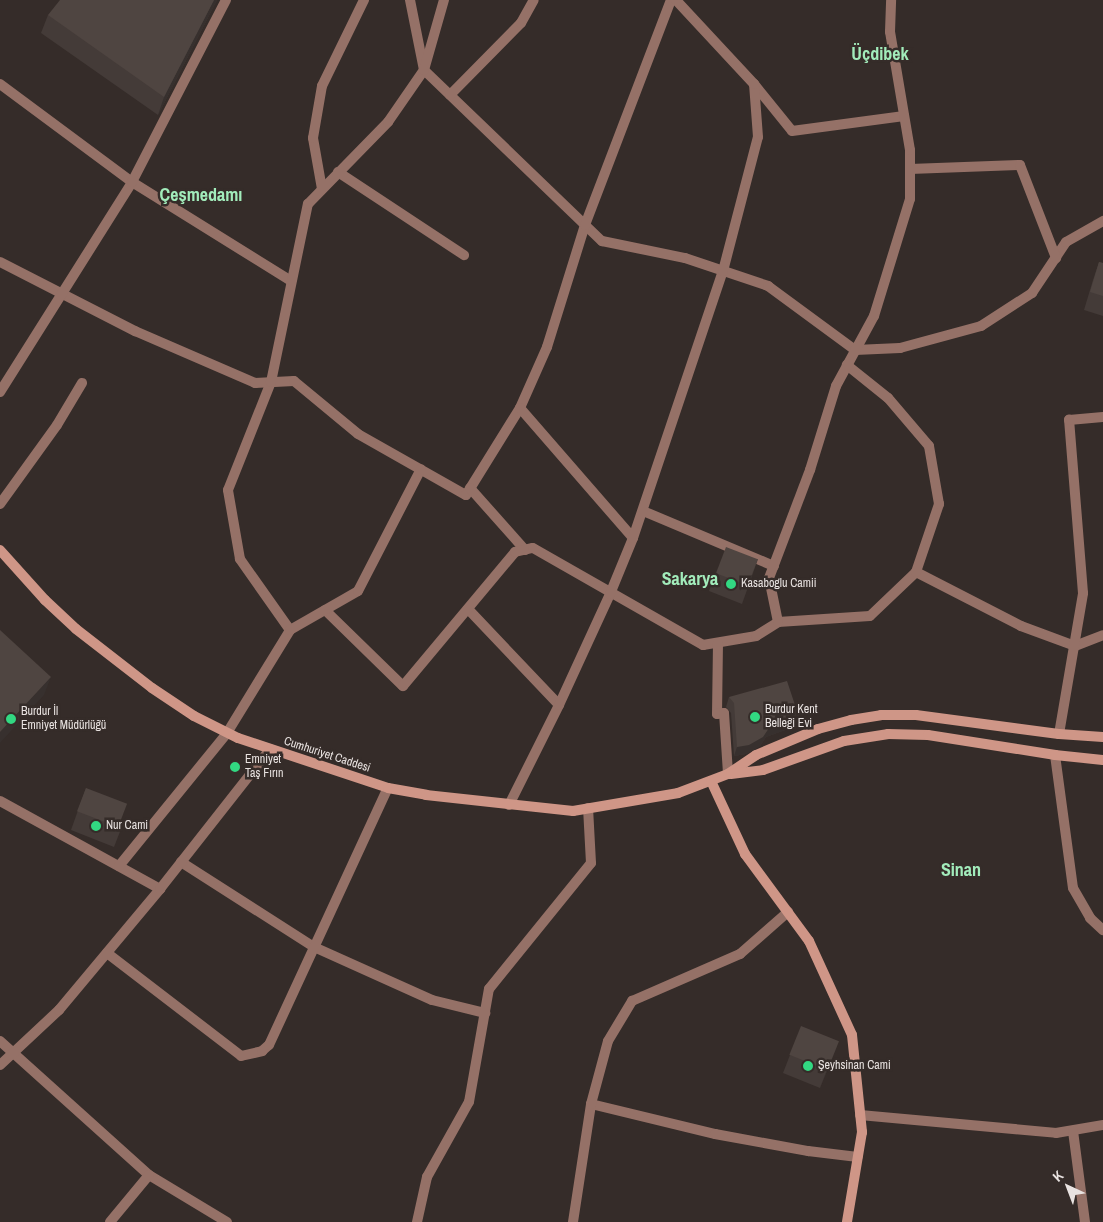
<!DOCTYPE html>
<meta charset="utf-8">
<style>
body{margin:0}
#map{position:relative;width:1103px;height:1222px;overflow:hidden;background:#352c29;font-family:"Archivo Narrow",sans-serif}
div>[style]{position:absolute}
.minor>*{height:10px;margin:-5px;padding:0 5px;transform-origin:5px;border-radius:5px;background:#957167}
.secondary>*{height:10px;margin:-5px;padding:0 5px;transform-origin:5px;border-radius:5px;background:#cf9687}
.wall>*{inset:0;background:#443b38}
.shaded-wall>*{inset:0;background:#37302e}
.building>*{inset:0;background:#4f4541;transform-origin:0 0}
.dots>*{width:14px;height:14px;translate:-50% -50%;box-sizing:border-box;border:2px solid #352c29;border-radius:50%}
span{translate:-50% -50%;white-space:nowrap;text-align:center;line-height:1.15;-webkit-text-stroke:5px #352c29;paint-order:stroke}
.poi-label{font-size:12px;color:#e9e3e1}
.left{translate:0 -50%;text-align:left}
.street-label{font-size:12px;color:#e9e3e1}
.district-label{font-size:18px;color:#a2ecbb;font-weight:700}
.north{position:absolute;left:1043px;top:1162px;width:50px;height:50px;-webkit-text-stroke:4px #352c29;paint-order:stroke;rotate:317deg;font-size:14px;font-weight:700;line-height:20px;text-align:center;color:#e9e3e1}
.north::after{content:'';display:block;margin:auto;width:18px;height:22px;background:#e9e3e1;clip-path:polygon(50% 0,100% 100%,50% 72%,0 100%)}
</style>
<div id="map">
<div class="minor">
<div style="left:410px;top:0;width:71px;rotate:78.7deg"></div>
<div style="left:424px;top:70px;width:247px;rotate:43.9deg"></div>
<div style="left:602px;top:241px;width:85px;rotate:11.6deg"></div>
<div style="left:685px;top:258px;width:88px;rotate:18.6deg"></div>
<div style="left:768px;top:286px;width:108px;rotate:36.3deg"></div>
<div style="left:855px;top:350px;width:45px;rotate:-2.5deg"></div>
<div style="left:900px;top:348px;width:84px;rotate:-15.2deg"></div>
<div style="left:981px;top:326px;width:61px;rotate:-32.9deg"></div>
<div style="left:1032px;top:293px;width:61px;rotate:-56.3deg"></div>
<div style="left:1066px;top:242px;width:43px;rotate:-29.6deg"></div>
<div style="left:0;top:84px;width:164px;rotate:36.6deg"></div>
<div style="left:132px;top:182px;width:187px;rotate:31.9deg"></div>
<div style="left:754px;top:84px;width:60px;rotate:51deg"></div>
<div style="left:792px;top:131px;width:113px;rotate:-7.6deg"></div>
<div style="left:450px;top:95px;width:101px;rotate:-45.4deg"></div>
<div style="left:521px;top:23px;width:26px;rotate:-61deg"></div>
<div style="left:910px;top:169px;width:110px;rotate:-2.1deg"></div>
<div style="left:1020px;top:165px;width:100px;rotate:68.8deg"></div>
<div style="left:338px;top:172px;width:151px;rotate:33.4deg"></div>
<div style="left:322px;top:189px;width:52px;rotate:-100deg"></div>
<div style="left:313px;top:138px;width:53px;rotate:-80.2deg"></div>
<div style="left:322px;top:86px;width:96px;rotate:-64deg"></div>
<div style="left:0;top:262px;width:152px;rotate:27.1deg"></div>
<div style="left:135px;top:331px;width:131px;rotate:23.4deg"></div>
<div style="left:255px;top:383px;width:39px;rotate:-3deg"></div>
<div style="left:294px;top:381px;width:83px;rotate:39.6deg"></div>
<div style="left:358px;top:434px;width:124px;rotate:29.5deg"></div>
<div style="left:466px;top:495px;width:102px;rotate:-58.2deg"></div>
<div style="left:520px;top:408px;width:67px;rotate:-66.1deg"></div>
<div style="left:547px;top:347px;width:128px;rotate:-72.7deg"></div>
<div style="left:585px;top:225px;width:241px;rotate:-69.1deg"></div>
<div style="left:0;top:392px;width:248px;rotate:-57.8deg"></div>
<div style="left:132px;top:182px;width:205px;rotate:-62.7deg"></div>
<div style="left:520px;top:408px;width:172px;rotate:49deg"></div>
<div style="left:470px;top:488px;width:83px;rotate:48.4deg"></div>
<div style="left:0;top:504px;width:97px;rotate:-54.2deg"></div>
<div style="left:57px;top:425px;width:49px;rotate:-59.2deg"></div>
<div style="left:643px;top:511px;width:142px;rotate:22.8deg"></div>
<div style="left:916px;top:572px;width:118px;rotate:27.2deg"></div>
<div style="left:1021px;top:626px;width:58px;rotate:20.3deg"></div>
<div style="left:1075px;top:646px;width:30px;rotate:-21deg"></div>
<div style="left:468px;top:609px;width:132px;rotate:46.5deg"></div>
<div style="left:325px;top:610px;width:109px;rotate:44.3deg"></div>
<div style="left:403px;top:686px;width:175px;rotate:-50.1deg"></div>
<div style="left:515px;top:552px;width:18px;rotate:-13deg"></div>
<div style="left:533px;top:548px;width:196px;rotate:29.7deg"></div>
<div style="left:703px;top:645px;width:54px;rotate:-9.6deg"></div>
<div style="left:756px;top:636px;width:26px;rotate:-32deg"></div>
<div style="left:778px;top:622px;width:92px;rotate:-3.7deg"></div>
<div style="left:870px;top:616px;width:64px;rotate:-43.7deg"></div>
<div style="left:916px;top:572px;width:72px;rotate:-71.3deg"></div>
<div style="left:939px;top:504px;width:59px;rotate:-99.8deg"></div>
<div style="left:929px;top:446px;width:63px;rotate:-130.5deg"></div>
<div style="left:888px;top:398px;width:53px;rotate:-141.2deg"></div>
<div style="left:778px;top:622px;width:45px;rotate:-101.6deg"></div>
<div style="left:769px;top:578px;width:116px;rotate:-69.2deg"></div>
<div style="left:810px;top:470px;width:88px;rotate:-72.8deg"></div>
<div style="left:836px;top:386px;width:80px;rotate:-61.5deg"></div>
<div style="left:874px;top:316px;width:122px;rotate:-72.9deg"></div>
<div style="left:910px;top:199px;width:49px;rotate:-90deg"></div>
<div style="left:910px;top:150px;width:120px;rotate:-99.6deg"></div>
<div style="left:890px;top:32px;width:32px;rotate:-88deg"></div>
<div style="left:290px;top:630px;width:87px;rotate:-125.2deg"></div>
<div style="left:240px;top:559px;width:70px;rotate:-99.9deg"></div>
<div style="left:228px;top:490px;width:116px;rotate:-68.3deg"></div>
<div style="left:271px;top:382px;width:182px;rotate:-78.3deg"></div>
<div style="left:308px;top:204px;width:115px;rotate:-45.7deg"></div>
<div style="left:388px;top:122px;width:63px;rotate:-55.3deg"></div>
<div style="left:424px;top:70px;width:73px;rotate:-74.1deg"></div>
<div style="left:718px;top:643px;width:71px;rotate:90.8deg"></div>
<div style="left:717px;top:714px;width:7px;rotate:-8deg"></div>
<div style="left:724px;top:713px;width:61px;rotate:86.2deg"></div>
<div style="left:1059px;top:734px;width:143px;rotate:-80.3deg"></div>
<div style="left:1083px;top:593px;width:174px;rotate:-94.6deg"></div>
<div style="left:1069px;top:420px;width:34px;rotate:-5deg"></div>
<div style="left:1055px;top:755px;width:134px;rotate:82.3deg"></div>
<div style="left:1073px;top:888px;width:34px;rotate:60deg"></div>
<div style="left:1090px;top:918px;width:18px;rotate:43deg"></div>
<div style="left:0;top:801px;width:183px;rotate:28.8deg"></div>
<div style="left:509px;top:805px;width:112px;rotate:-63.4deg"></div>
<div style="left:559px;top:705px;width:122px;rotate:-65.3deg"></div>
<div style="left:610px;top:594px;width:61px;rotate:-67.7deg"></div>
<div style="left:633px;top:538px;width:282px;rotate:-71.4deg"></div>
<div style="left:723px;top:271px;width:138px;rotate:-75.4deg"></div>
<div style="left:758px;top:137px;width:53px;rotate:-94.3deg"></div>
<div style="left:754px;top:84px;width:115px;rotate:-132.9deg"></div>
<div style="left:181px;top:862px;width:158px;rotate:32.6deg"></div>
<div style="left:314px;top:947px;width:129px;rotate:24.2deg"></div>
<div style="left:432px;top:1000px;width:55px;rotate:13.8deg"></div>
<div style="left:119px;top:866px;width:171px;rotate:-50.9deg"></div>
<div style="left:227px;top:733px;width:121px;rotate:-58.5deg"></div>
<div style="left:290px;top:630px;width:78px;rotate:-29.8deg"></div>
<div style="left:358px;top:591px;width:137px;rotate:-62.7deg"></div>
<div style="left:107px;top:953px;width:169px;rotate:37.5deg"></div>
<div style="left:241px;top:1056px;width:22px;rotate:-13deg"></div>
<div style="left:262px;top:1051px;width:9px;rotate:-41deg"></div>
<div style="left:269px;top:1045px;width:283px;rotate:-65.2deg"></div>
<div style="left:0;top:1041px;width:200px;rotate:42deg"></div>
<div style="left:149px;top:1175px;width:91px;rotate:31.1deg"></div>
<div style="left:0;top:1065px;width:81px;rotate:-43deg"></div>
<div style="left:59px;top:1010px;width:158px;rotate:-50.1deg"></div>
<div style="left:160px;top:889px;width:178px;rotate:-51.8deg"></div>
<div style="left:591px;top:1104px;width:128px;rotate:13.6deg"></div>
<div style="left:715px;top:1134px;width:95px;rotate:10.4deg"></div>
<div style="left:808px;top:1151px;width:50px;rotate:6.8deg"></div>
<div style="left:860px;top:1115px;width:197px;rotate:5.2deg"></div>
<div style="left:1056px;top:1133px;width:48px;rotate:-9.7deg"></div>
<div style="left:1073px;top:1131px;width:92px;rotate:82.5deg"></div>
<div style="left:110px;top:1222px;width:61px;rotate:-50.3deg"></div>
<div style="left:417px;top:1222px;width:46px;rotate:-77.5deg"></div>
<div style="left:427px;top:1177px;width:86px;rotate:-60.8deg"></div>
<div style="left:469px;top:1102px;width:115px;rotate:-80deg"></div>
<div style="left:489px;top:989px;width:162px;rotate:-51deg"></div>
<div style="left:591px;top:863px;width:55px;rotate:-93.1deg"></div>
<div style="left:573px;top:1222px;width:119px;rotate:-81.3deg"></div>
<div style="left:591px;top:1104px;width:65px;rotate:-74.9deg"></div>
<div style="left:608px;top:1041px;width:47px;rotate:-59deg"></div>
<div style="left:632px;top:1001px;width:118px;rotate:-23.5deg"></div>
<div style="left:740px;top:954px;width:64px;rotate:-41.2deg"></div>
</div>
<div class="secondary">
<div style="left:0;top:550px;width:67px;rotate:48deg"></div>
<div style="left:45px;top:600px;width:42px;rotate:43.1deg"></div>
<div style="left:76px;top:629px;width:96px;rotate:37.8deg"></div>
<div style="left:152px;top:688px;width:50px;rotate:33.7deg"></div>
<div style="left:194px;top:716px;width:49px;rotate:26.6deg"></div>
<div style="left:238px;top:738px;width:158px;rotate:18.4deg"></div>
<div style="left:388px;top:788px;width:39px;rotate:10deg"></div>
<div style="left:426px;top:795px;width:148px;rotate:6.2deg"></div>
<div style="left:573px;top:811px;width:107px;rotate:-9.7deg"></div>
<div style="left:678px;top:793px;width:53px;rotate:-20.8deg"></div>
<div style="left:728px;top:774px;width:34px;rotate:-34deg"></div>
<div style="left:756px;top:755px;width:67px;rotate:-22.8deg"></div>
<div style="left:818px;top:729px;width:34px;rotate:-15deg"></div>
<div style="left:851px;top:720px;width:30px;rotate:-9deg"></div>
<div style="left:881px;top:715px;width:35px"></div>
<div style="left:916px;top:715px;width:144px;rotate:7.6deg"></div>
<div style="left:1059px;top:734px;width:44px;rotate:3.9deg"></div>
<div style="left:731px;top:774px;width:32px;rotate:-7deg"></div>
<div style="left:763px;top:770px;width:86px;rotate:-19.7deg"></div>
<div style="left:844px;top:741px;width:45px;rotate:-9deg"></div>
<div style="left:888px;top:734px;width:40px;rotate:1.4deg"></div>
<div style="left:928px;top:735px;width:129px;rotate:8.9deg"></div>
<div style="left:1055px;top:755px;width:48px;rotate:5.9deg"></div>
<div style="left:711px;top:781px;width:81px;rotate:65deg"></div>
<div style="left:745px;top:854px;width:108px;rotate:53.7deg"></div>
<div style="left:809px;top:941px;width:103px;rotate:65.4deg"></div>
<div style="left:852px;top:1035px;width:98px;rotate:84.1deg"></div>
<div style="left:862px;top:1132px;width:91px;rotate:99.5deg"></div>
</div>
<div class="wall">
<div style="clip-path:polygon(217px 0,158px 115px,41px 33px,48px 15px)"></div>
<div style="clip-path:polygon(1099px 262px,1103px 263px,1103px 316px,1084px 310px,1093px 280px)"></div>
<div style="clip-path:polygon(758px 559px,742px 604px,709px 591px,716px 573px)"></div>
<div style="clip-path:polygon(729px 697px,799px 717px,796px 726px,766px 737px,760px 746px,746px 754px,734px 756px,731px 713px,726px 707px)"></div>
<div style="clip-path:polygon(86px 788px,121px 829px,114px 847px,71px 830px)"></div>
<div style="clip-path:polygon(790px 1055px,832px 1059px,820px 1088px,783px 1073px)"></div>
</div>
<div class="shaded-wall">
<div style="clip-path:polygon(214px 0,217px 0,158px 115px,164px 97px)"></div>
<div style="clip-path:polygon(51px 677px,44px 695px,0 743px,0 732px)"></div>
<div style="clip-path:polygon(799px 717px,796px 726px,766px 737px,760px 746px,746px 754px,734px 756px,737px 747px,769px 728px)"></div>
<div style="clip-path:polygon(839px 1041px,832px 1059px,820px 1088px,827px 1070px)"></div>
</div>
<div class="building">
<div style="clip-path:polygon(60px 0,214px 0,164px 97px,48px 15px)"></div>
<div style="clip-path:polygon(1099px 262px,1103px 263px,1103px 296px,1090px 292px)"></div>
<div style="left:726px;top:547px;width:34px;height:28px;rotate:21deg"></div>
<div style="clip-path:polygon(0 630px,51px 677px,0 732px)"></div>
<div style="clip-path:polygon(787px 681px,799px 717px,769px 728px,763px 737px,749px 745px,737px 747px,734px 703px,729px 697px)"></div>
<div style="left:86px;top:788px;width:44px;height:25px;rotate:21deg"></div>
<div style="left:801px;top:1026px;width:41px;height:31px;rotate:22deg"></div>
</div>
<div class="dots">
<div style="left:731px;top:584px;background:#32d882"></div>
<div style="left:755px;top:717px;background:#32d882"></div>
<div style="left:11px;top:719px;background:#32d882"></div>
<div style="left:235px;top:767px;background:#32d882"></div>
<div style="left:96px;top:826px;background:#32d882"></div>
<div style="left:808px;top:1066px;background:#32d882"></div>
</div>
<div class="poi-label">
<span class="left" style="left:741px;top:584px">Kasaboglu Camii</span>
<span class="left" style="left:765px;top:717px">Burdur Kent<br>Belleği Evi</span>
<span class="left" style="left:21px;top:719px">Burdur İl<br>Emniyet Müdürlüğü</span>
<span class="left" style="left:245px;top:767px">Emniyet<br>Taş Fırın</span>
<span class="left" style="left:106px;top:826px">Nur Cami</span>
<span class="left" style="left:818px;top:1066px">Şeyhsinan Cami</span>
</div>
<div class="street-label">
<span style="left:327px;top:755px;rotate:18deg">Cumhuriyet Caddesi</span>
</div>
<div class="district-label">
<span style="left:880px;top:54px">Üçdibek</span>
<span style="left:201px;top:195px">Çeşmedamı</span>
<span style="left:690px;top:579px">Sakarya</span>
<span style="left:961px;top:870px">Sinan</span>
</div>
<div class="north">K</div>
</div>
